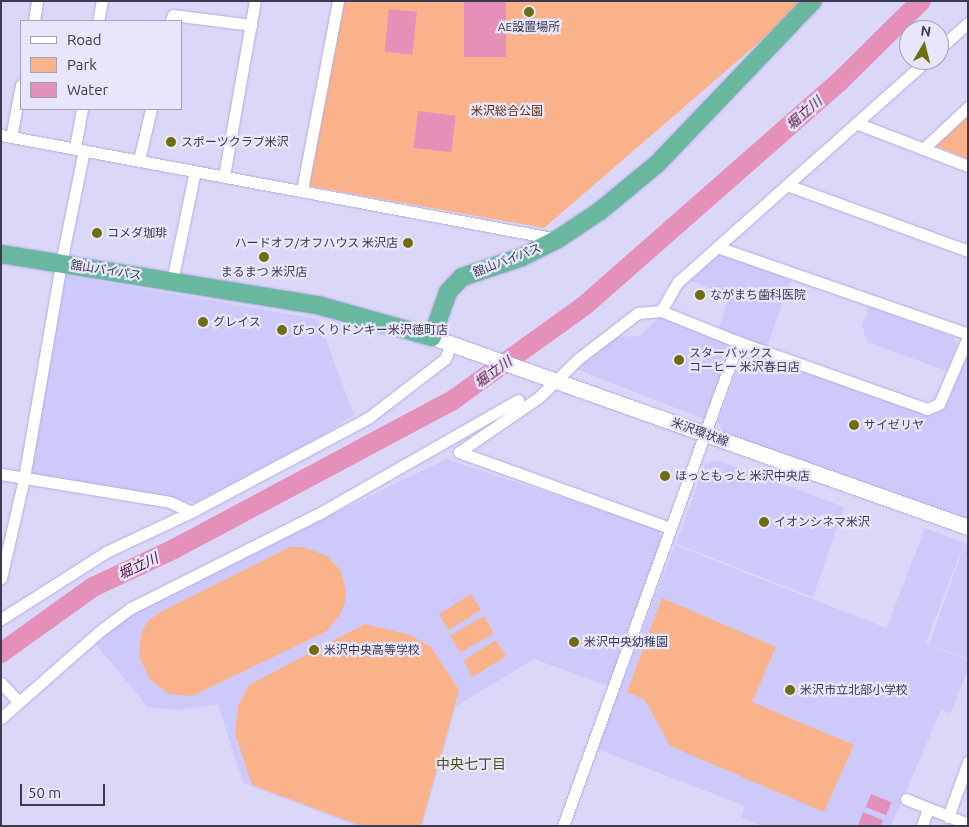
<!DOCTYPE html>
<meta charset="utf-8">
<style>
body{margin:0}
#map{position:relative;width:969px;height:827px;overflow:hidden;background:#dad7f9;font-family:Ubuntu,"Noto Sans JP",sans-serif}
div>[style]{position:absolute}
.built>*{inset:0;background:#cec9fb;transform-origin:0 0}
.green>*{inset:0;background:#fab28a;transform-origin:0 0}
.water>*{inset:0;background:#e590b9;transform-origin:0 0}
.river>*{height:20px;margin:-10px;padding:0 10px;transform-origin:10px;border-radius:10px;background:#e590b9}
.roads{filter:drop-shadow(0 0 1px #b2ace2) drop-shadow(0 0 1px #b2ace2)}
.minor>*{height:11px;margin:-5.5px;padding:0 5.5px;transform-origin:5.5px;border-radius:5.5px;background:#fff}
.secondary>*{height:15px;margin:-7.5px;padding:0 7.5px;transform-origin:7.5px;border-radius:7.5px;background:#fff}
.trunk>*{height:18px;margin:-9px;padding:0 9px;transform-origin:9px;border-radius:9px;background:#6ab79f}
.dots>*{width:14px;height:14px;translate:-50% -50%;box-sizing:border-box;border:2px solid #e8e6fd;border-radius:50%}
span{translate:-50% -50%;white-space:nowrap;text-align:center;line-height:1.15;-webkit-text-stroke:4.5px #e8e6fd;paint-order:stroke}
.poi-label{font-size:12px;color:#3c3950}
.left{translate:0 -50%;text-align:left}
.right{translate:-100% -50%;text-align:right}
.park-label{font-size:12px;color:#612d0b}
.street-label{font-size:12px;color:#3c3950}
.water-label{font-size:14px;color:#560a38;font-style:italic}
.neighbourhood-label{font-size:14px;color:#4e4e11}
.frame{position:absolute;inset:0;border:2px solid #3c3950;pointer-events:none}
.legend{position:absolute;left:20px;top:20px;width:162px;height:90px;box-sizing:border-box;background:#e8e6fd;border:1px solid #a3a1b8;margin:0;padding:6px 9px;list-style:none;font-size:15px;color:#3c3950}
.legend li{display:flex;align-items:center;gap:10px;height:25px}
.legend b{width:25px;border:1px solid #a3a1b8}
.north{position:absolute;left:899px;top:20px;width:50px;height:50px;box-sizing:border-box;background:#e8e6fd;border:1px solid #a3a1b8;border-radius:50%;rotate:8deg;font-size:14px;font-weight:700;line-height:20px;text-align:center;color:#3c3950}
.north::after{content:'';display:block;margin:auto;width:18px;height:22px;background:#6e6e0f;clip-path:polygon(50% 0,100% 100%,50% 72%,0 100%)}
.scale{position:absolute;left:20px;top:784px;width:85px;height:22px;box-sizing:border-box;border:2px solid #3c3950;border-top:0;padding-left:6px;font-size:15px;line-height:18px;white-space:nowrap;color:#3c3950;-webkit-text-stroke:4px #e8e6fd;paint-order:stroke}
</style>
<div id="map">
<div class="built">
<div style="clip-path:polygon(725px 255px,791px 280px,767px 346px,719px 328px,729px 295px,690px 281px,717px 256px)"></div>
<div style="clip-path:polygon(62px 275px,318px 319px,354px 415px,316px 439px,195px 503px,29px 473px)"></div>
<div style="clip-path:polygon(869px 306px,953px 337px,957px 345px,947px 371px,867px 342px,862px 325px)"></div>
<div style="clip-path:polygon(660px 317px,727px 342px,731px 352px,704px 419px,576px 369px,615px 337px,640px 336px)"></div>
<div style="clip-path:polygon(749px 351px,928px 415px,944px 409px,968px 354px,968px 519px,724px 434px,718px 422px,741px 357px)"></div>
<div style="clip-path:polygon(446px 459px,658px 529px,662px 539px,611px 687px,534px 659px,456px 706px,422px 826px,357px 826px,243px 783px,218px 704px,179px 710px,148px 707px,93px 641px,131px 612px)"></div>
<div style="clip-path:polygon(717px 460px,844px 507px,813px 597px,676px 544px,705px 464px)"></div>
<div style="left:925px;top:528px;width:42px;height:107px;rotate:21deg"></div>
<div style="clip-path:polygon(965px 543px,968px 544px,968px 659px,929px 644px)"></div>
<div style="clip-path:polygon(675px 545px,968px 660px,968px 670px,950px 714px,941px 710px,891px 826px,763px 826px,741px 818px,745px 806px,597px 749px)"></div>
</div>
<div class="green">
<div style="clip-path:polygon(343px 1px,807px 1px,544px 228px,309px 186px)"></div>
<div style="clip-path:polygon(968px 115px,968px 159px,936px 146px)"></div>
<div style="clip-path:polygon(290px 547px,303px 547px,327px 556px,341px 571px,346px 590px,345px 602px,341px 613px,327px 631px,192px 696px,169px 694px,150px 680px,139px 656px,141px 634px,147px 622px,160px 612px)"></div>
<div style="left:471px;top:594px;width:19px;height:38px;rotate:58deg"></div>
<div style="clip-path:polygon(662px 598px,776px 647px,752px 702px,854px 745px,824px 812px,670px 746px,645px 700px,627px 692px)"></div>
<div style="left:484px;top:616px;width:20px;height:39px;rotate:60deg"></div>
<div style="clip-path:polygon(365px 624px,410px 635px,431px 647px,459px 690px,421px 826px,362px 826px,252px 785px,235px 733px,238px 706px,249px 685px)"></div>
<div style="left:496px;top:640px;width:19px;height:39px;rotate:58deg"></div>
</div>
<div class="water">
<div style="left:464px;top:1px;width:42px;height:56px"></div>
<div style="left:389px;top:9px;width:28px;height:43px;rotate:6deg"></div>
<div style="left:418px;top:111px;width:38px;height:37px;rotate:7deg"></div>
<div style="left:871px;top:794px;width:22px;height:14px;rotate:22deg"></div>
<div style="clip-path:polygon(863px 812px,883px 820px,881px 826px,858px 826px)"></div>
</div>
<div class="river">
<div style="left:1px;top:653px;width:113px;rotate:-35.7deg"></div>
<div style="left:93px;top:587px;width:89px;rotate:-25.1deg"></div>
<div style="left:174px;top:549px;width:316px;rotate:-28.1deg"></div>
<div style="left:453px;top:400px;width:161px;rotate:-35.7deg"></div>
<div style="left:584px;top:306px;width:339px;rotate:-41.3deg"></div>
<div style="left:839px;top:82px;width:115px;rotate:-44.6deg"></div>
</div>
<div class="roads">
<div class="minor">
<div style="left:34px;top:21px;width:20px;rotate:-81deg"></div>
<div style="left:98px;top:21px;width:20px;rotate:-79deg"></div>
<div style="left:171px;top:21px;width:6px;rotate:-72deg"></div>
<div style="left:173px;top:15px;width:79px;rotate:7.3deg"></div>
<div style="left:939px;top:49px;width:39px;rotate:-42deg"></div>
<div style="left:856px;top:123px;width:120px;rotate:21deg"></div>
<div style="left:1px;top:135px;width:566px;rotate:10.59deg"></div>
<div style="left:11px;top:137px;width:53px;rotate:-79.1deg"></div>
<div style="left:75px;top:148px;width:40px;rotate:-80deg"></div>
<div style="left:923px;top:149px;width:62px;rotate:-43deg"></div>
<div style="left:139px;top:160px;width:52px;rotate:-76.8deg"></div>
<div style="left:224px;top:176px;width:178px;rotate:-80deg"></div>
<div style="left:787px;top:185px;width:193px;rotate:20deg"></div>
<div style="left:302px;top:190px;width:192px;rotate:-79.2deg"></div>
<div style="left:717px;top:247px;width:266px;rotate:19.1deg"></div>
<div style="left:172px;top:281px;width:112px;rotate:-78.2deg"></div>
<div style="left:661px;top:311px;width:34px;rotate:-60deg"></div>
<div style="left:678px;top:282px;width:334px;rotate:-41.7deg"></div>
<div style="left:459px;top:452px;width:96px;rotate:-34.4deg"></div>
<div style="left:538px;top:398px;width:56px;rotate:-44.3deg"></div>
<div style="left:578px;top:359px;width:76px;rotate:-37.5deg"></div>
<div style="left:638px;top:313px;width:23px;rotate:-5deg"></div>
<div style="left:661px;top:311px;width:83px;rotate:21.9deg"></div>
<div style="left:738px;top:342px;width:201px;rotate:19.5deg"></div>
<div style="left:927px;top:409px;width:13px;rotate:-23deg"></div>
<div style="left:939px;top:404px;width:73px;rotate:-66.6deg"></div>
<div style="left:459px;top:452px;width:224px;rotate:19.8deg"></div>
<div style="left:1px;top:474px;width:171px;rotate:9.4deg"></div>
<div style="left:170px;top:502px;width:23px;rotate:25deg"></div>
<div style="left:1px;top:578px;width:103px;rotate:-77deg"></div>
<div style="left:24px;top:478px;width:218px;rotate:-80.2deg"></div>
<div style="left:61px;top:263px;width:115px;rotate:-78.5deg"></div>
<div style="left:1px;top:619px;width:125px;rotate:-32.5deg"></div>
<div style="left:106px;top:552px;width:94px;rotate:-25.2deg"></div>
<div style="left:191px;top:512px;width:200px;rotate:-28deg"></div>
<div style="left:368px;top:418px;width:97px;rotate:-37.5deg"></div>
<div style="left:445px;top:359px;width:17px;rotate:-69deg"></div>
<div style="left:1px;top:683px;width:26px;rotate:47deg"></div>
<div style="left:1px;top:718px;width:132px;rotate:-41.3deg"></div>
<div style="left:100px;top:631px;width:39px;rotate:-37deg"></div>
<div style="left:131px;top:608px;width:212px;rotate:-26.7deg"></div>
<div style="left:320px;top:513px;width:228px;rotate:-29.7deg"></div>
<div style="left:906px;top:799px;width:67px;rotate:22deg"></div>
<div style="left:948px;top:817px;width:59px;rotate:-70deg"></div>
<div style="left:563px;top:826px;width:515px;rotate:-70.12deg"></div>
<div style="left:922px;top:826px;width:18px;rotate:-71deg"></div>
</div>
<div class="secondary">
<div style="left:432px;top:337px;width:569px;rotate:19.52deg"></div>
</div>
<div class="trunk">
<div style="left:1px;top:254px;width:324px;rotate:9.2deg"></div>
<div style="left:321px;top:306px;width:115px;rotate:15.6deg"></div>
<div style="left:432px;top:337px;width:48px;rotate:-70.4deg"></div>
<div style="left:448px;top:292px;width:21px;rotate:-47deg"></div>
<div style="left:462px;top:277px;width:63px;rotate:-18.4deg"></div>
<div style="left:522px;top:257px;width:40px;rotate:-26.6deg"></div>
<div style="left:558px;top:239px;width:50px;rotate:-33.7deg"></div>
<div style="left:600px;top:211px;width:75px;rotate:-39.6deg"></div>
<div style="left:658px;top:163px;width:224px;rotate:-46.3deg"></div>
</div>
</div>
<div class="dots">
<div style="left:529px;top:12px;background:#6e6e0f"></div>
<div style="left:171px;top:142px;background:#6e6e0f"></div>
<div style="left:97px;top:233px;background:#6e6e0f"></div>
<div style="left:408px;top:243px;background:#6e6e0f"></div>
<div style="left:264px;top:257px;background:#6e6e0f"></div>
<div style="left:700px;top:295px;background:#6e6e0f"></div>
<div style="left:203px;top:322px;background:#6e6e0f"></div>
<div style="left:282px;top:330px;background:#6e6e0f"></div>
<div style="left:679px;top:360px;background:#6e6e0f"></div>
<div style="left:854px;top:425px;background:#6e6e0f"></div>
<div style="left:665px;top:476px;background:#6e6e0f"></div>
<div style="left:764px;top:522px;background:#6e6e0f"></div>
<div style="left:574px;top:642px;background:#6e6e0f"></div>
<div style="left:314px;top:650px;background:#6e6e0f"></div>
<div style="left:790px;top:690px;background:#6e6e0f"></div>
</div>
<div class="poi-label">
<span style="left:529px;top:27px">AE設置場所</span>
<span class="left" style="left:181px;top:142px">スポーツクラブ米沢</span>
<span class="left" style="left:107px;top:233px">コメダ珈琲</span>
<span class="right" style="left:398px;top:243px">ハードオフ/オフハウス 米沢店</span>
<span style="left:264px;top:272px">まるまつ 米沢店</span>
<span class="left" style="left:710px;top:295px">ながまち歯科医院</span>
<span class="left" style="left:213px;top:322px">グレイス</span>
<span class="left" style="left:292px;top:330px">びっくりドンキー米沢徳町店</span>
<span class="left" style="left:689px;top:360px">スターバックス<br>コーヒー 米沢春日店</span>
<span class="left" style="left:864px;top:425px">サイゼリヤ</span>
<span class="left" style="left:675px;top:476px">ほっともっと 米沢中央店</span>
<span class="left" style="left:774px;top:522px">イオンシネマ米沢</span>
<span class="left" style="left:584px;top:642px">米沢中央幼稚園</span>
<span class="left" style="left:324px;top:650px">米沢中央高等学校</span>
<span class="left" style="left:800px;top:690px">米沢市立北部小学校</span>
</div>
<div class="park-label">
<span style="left:507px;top:111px">米沢総合公園</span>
</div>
<div class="street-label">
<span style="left:507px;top:260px;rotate:-21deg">舘山バイパス</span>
<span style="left:106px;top:270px;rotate:9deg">舘山バイパス</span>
<span style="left:700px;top:432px;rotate:20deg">米沢環状線</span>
</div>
<div class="water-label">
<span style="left:804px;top:113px;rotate:-41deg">堀立川</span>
<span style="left:493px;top:372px;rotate:-36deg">堀立川</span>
<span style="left:138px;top:566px;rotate:-25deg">堀立川</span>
</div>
<div class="neighbourhood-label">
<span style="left:471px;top:764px">中央七丁目</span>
</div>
<div class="frame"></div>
<ul class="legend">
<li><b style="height:6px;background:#fff"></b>Road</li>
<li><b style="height:14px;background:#fab28a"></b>Park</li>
<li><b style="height:14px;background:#e590b9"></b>Water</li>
</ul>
<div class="north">N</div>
<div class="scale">50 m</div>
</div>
